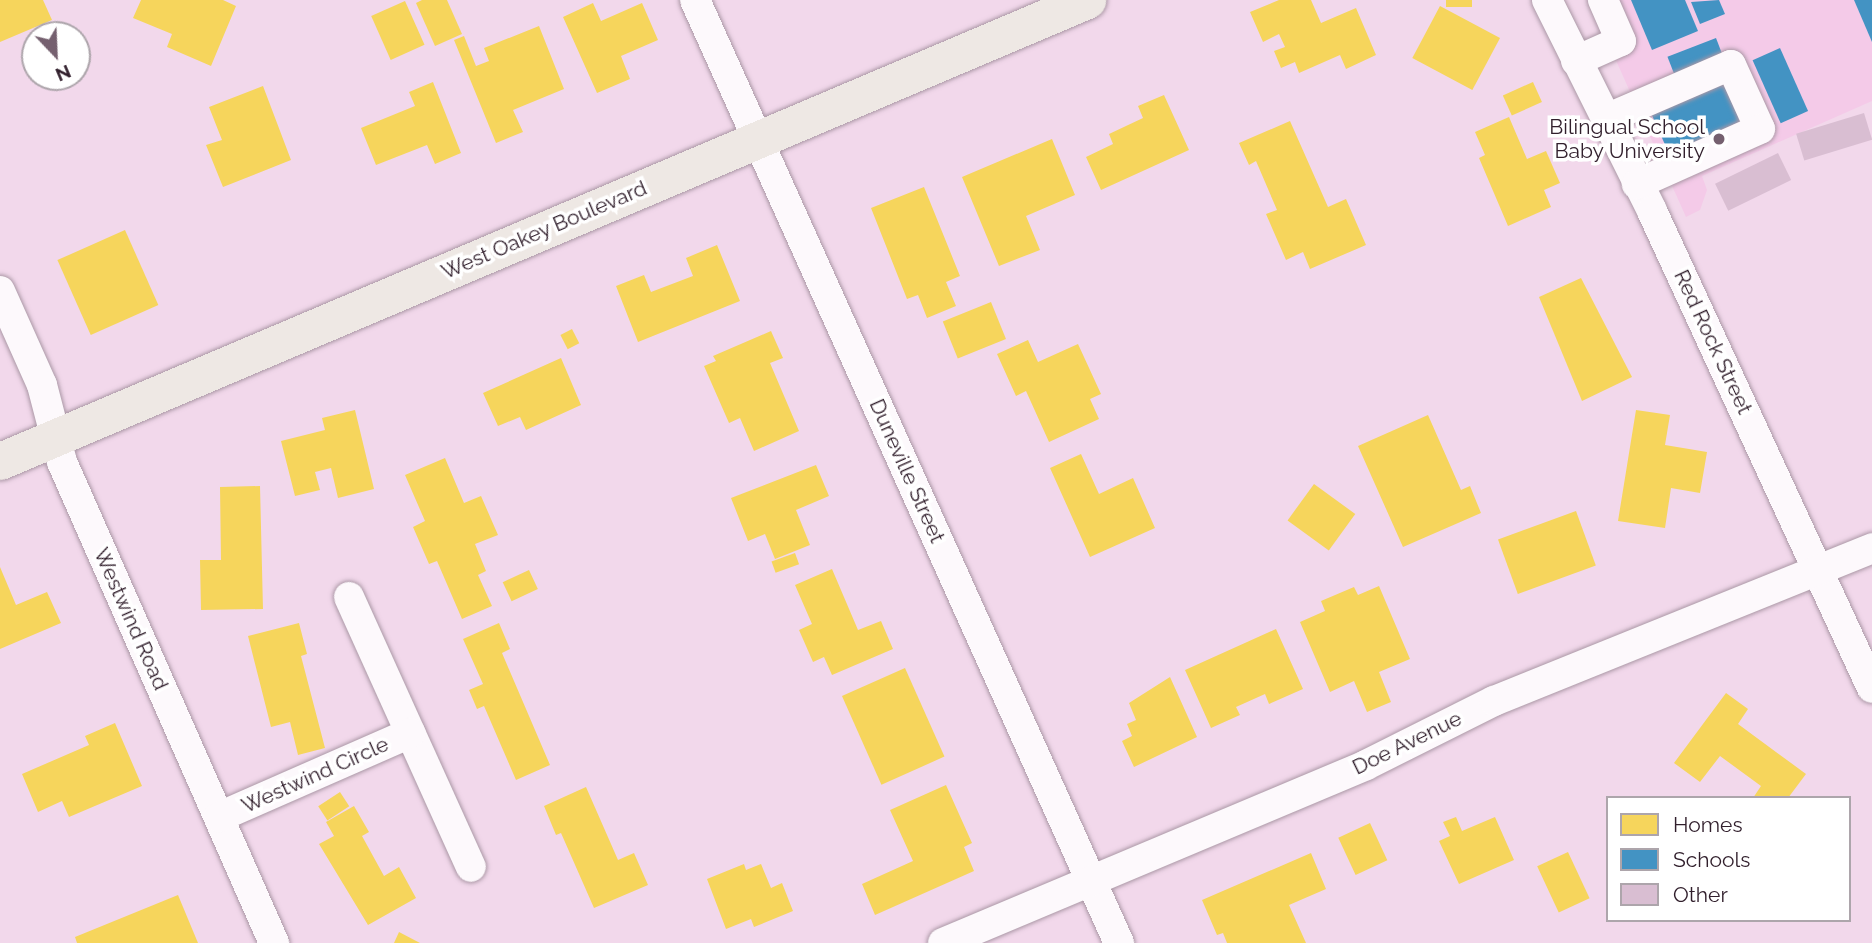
<!DOCTYPE html>
<style>
body{margin:0}
#map{position:relative;width:1872px;height:943px;overflow:hidden;background:#f2d8eb;font-family:Raleway,sans-serif}
div>[style]{position:absolute}
.built>*{inset:0;background:#f4cae8}
.homes>*{inset:0;background:#f6d55c;transform-origin:0 0}
.schools>*{inset:0;background:#4393c3;transform-origin:0 0}
.building>*{inset:0;background:#d9bed2;transform-origin:0 0}
.roads{filter:drop-shadow(0 0 2px #ab98a6) drop-shadow(0 0 2px #ab98a6)}
.minor>*{height:30px;margin:-15px;padding:0 15px;transform-origin:15px;border-radius:15px;background:#fdf9fc}
.major>*{height:37px;margin:-18.5px;padding:0 18.5px;transform-origin:18.5px;border-radius:18.5px;background:#eee8e4}
.dots>*{width:19px;height:19px;translate:-50% -50%;box-sizing:border-box;border:4px solid #fff;border-radius:50%}
span{translate:-50% -50%;white-space:nowrap;text-align:center;line-height:1.15;-webkit-text-stroke:7px #fff;paint-order:stroke}
.poi-label{font-size:21px;color:#311f2c}
.right{translate:-100% -50%;text-align:right}
.street-label{font-size:21px;color:#311f2c}
.legend{position:absolute;left:1606px;top:796px;width:245px;height:126px;box-sizing:border-box;background:#fff;border:2px solid #ada5ab;margin:0;padding:9px 12px;list-style:none;font-size:21px;color:#311f2c}
.legend li{display:flex;align-items:center;gap:14px;height:35px}
.legend b{width:35px;border:2px solid #ada5ab}
.north{position:absolute;left:21px;top:21px;width:70px;height:70px;box-sizing:border-box;background:#fff;border:2px solid #ada5ab;border-radius:50%;rotate:157deg;font-size:19px;font-weight:700;line-height:28px;text-align:center;color:#311f2c}
.north::after{content:'';display:block;margin:auto;width:24px;height:32px;background:#75606f;clip-path:polygon(50% 0,100% 100%,50% 72%,0 100%)}
</style>
<div id="map">
<div class="built">
<div style="clip-path:polygon(1589px 0,1872px 0,1872px 101px,1702px 176px,1707px 190px,1700px 210px,1686px 217px)"></div>
</div>
<div class="homes">
<div style="clip-path:polygon(0 0,43px 0,52px 20px,0 42px)"></div>
<div style="clip-path:polygon(141px 0,223px 0,236px 6px,211px 66px,167px 47px,172px 34px,133px 18px)"></div>
<div style="clip-path:polygon(422px 0,447px 0,462px 34px,435px 46px,416px 3px)"></div>
<div style="clip-path:polygon(1279px 0,1311px 0,1321px 23px,1356px 8px,1376px 55px,1346px 69px,1340px 55px,1299px 73px,1295px 62px,1281px 68px,1274px 51px,1285px 47px,1279px 34px,1263px 42px,1250px 12px)"></div>
<div style="left:1446px;top:0;width:26px;height:7px"></div>
<div style="left:405px;top:1px;width:48px;height:37px;rotate:66deg"></div>
<div style="clip-path:polygon(593px 3px,601px 21px,642px 3px,658px 40px,621px 56px,630px 79px,597px 93px,563px 17px)"></div>
<div style="left:1440px;top:6px;width:68px;height:59px;rotate:28deg"></div>
<div style="clip-path:polygon(539px 26px,564px 89px,513px 110px,523px 132px,496px 143px,454px 40px,464px 36px,476px 66px,489px 61px,484px 48px)"></div>
<div style="clip-path:polygon(433px 82px,461px 153px,435px 164px,427px 145px,376px 165px,361px 128px,415px 106px,409px 92px)"></div>
<div style="left:1533px;top:82px;width:22px;height:33px;rotate:66deg"></div>
<div style="clip-path:polygon(263px 86px,291px 160px,223px 187px,206px 145px,222px 140px,209px 107px)"></div>
<div style="clip-path:polygon(1164px 95px,1189px 150px,1101px 190px,1086px 157px,1113px 144px,1109px 134px,1143px 118px,1138px 106px)"></div>
<div style="clip-path:polygon(1509px 117px,1527px 159px,1546px 151px,1560px 183px,1544px 190px,1551px 207px,1508px 226px,1479px 158px,1485px 155px,1475px 132px)"></div>
<div style="clip-path:polygon(1290px 121px,1328px 207px,1346px 199px,1366px 245px,1310px 269px,1303px 252px,1286px 260px,1266px 214px,1277px 210px,1256px 161px,1249px 165px,1239px 143px)"></div>
<div style="clip-path:polygon(1052px 139px,1075px 195px,1026px 216px,1040px 250px,999px 266px,962px 177px)"></div>
<div style="clip-path:polygon(924px 187px,960px 276px,946px 282px,956px 306px,927px 318px,918px 295px,907px 299px,871px 208px)"></div>
<div style="left:125px;top:230px;width:82px;height:74px;rotate:66deg"></div>
<div style="clip-path:polygon(717px 245px,740px 301px,638px 342px,616px 286px,644px 275px,651px 292px,693px 276px,686px 258px)"></div>
<div style="clip-path:polygon(1581px 278px,1632px 377px,1582px 401px,1539px 297px)"></div>
<div style="left:991px;top:302px;width:40px;height:52px;rotate:68deg"></div>
<div style="left:572px;top:329px;width:16px;height:13px;rotate:63deg"></div>
<div style="clip-path:polygon(771px 331px,783px 358px,770px 363px,799px 431px,754px 451px,740px 418px,729px 423px,704px 366px,716px 361px,713px 356px)"></div>
<div style="clip-path:polygon(1028px 340px,1038px 362px,1078px 344px,1101px 394px,1090px 399px,1099px 419px,1049px 442px,1026px 391px,1016px 396px,997px 354px)"></div>
<div style="clip-path:polygon(561px 358px,581px 405px,526px 430px,520px 417px,498px 426px,483px 393px)"></div>
<div style="clip-path:polygon(355px 410px,374px 489px,338px 498px,331px 468px,315px 472px,320px 490px,295px 496px,281px 441px,325px 430px,322px 418px)"></div>
<div style="clip-path:polygon(1636px 410px,1670px 415px,1665px 445px,1707px 452px,1700px 493px,1671px 488px,1665px 528px,1618px 521px)"></div>
<div style="clip-path:polygon(1428px 415px,1461px 490px,1470px 486px,1481px 513px,1403px 547px,1358px 446px)"></div>
<div style="clip-path:polygon(1081px 454px,1099px 494px,1133px 478px,1155px 528px,1090px 557px,1050px 468px)"></div>
<div style="clip-path:polygon(445px 458px,464px 503px,481px 496px,498px 535px,475px 544px,486px 571px,478px 575px,492px 606px,462px 619px,437px 561px,429px 564px,413px 527px,425px 521px,405px 475px)"></div>
<div style="clip-path:polygon(816px 465px,829px 496px,796px 510px,810px 545px,775px 559px,765px 534px,748px 541px,731px 498px)"></div>
<div style="left:1314px;top:484px;width:51px;height:45px;rotate:36deg"></div>
<div style="clip-path:polygon(260px 486px,263px 609px,201px 610px,200px 560px,221px 560px,220px 487px)"></div>
<div style="left:1576px;top:511px;width:58px;height:83px;rotate:70deg"></div>
<div style="left:795px;top:553px;width:12px;height:25px;rotate:70deg"></div>
<div style="clip-path:polygon(0 567px,16px 605px,47px 592px,61px 623px,0 649px)"></div>
<div style="clip-path:polygon(832px 569px,858px 630px,881px 621px,893px 649px,832px 675px,824px 657px,813px 662px,799px 630px,812px 624px,795px 585px)"></div>
<div style="left:529px;top:570px;width:21px;height:29px;rotate:65deg"></div>
<div style="clip-path:polygon(1379px 586px,1410px 659px,1379px 672px,1391px 702px,1367px 712px,1354px 681px,1330px 692px,1300px 622px,1325px 611px,1321px 601px,1354px 587px,1358px 595px)"></div>
<div style="clip-path:polygon(299px 623px,307px 654px,301px 656px,325px 748px,298px 755px,290px 722px,271px 727px,248px 636px)"></div>
<div style="clip-path:polygon(499px 623px,510px 649px,502px 653px,550px 765px,516px 780px,484px 706px,477px 709px,469px 690px,483px 684px,463px 639px)"></div>
<div style="clip-path:polygon(1276px 629px,1303px 689px,1269px 704px,1265px 694px,1236px 707px,1240px 715px,1211px 728px,1185px 670px)"></div>
<div style="left:905px;top:668px;width:97px;height:69px;rotate:66deg"></div>
<div style="clip-path:polygon(1170px 677px,1197px 737px,1134px 767px,1122px 741px,1132px 736px,1127px 724px,1136px 720px,1129px 703px)"></div>
<div style="clip-path:polygon(1726px 693px,1748px 709px,1738px 724px,1806px 774px,1788px 798px,1753px 798px,1761px 786px,1720px 756px,1700px 782px,1674px 763px)"></div>
<div style="clip-path:polygon(115px 723px,142px 786px,69px 817px,62px 801px,38px 812px,22px 774px,89px 745px,85px 736px)"></div>
<div style="clip-path:polygon(946px 785px,972px 843px,964px 847px,974px 871px,875px 915px,862px 884px,913px 861px,890px 810px)"></div>
<div style="clip-path:polygon(586px 787px,618px 860px,634px 853px,648px 885px,594px 908px,561px 833px,556px 835px,544px 806px)"></div>
<div style="left:340px;top:792px;width:17px;height:26px;rotate:57deg"></div>
<div style="clip-path:polygon(354px 806px,369px 832px,362px 836px,384px 876px,399px 867px,416px 898px,368px 925px,319px 844px,334px 836px,326px 822px)"></div>
<div style="clip-path:polygon(1456px 817px,1462px 831px,1495px 817px,1514px 860px,1459px 884px,1439px 841px,1450px 836px,1443px 822px)"></div>
<div style="left:1370px;top:823px;width:41px;height:35px;rotate:65deg"></div>
<div style="left:1568px;top:852px;width:51px;height:34px;rotate:65deg"></div>
<div style="clip-path:polygon(1311px 853px,1326px 889px,1289px 905px,1306px 943px,1227px 943px,1223px 933px,1217px 935px,1202px 900px)"></div>
<div style="clip-path:polygon(744px 864px,746px 870px,761px 864px,771px 888px,782px 883px,793px 911px,754px 927px,751px 919px,726px 929px,707px 879px)"></div>
<div style="clip-path:polygon(178px 895px,198px 943px,77px 943px,75px 937px)"></div>
<div style="clip-path:polygon(399px 932px,420px 943px,394px 943px)"></div>
</div>
<div class="schools">
<div style="clip-path:polygon(1631px 0,1685px 0,1698px 31px,1652px 50px)"></div>
<div style="clip-path:polygon(1719px 0,1725px 14px,1700px 24px,1691px 2px)"></div>
<div style="clip-path:polygon(1854px 0,1872px 0,1872px 42px)"></div>
<div style="left:1716px;top:38px;width:19px;height:52px;rotate:69deg"></div>
<div style="left:1780px;top:48px;width:69px;height:30px;rotate:66deg"></div>
<div style="left:1735px;top:78px;width:42px;height:91px;rotate:66deg"></div>
</div>
<div class="building">
<div style="left:1864px;top:113px;width:28px;height:71px;rotate:73deg"></div>
<div style="left:1778px;top:153px;width:30px;height:70px;rotate:64deg"></div>
</div>
<div class="roads">
<div class="minor">
<div style="left:695px;top:0;width:1034px;rotate:65.79deg"></div>
<div style="left:1547px;top:0;width:236px;rotate:63.5deg"></div>
<div style="left:1652px;top:211px;width:525px;rotate:65.24deg"></div>
<div style="left:1576px;top:61px;width:49px;rotate:-24deg"></div>
<div style="left:1621px;top:41px;width:45px;rotate:-113.7deg"></div>
<div style="left:1606px;top:119px;width:136px;rotate:-23.4deg"></div>
<div style="left:1731px;top:65px;width:70px;rotate:65.6deg"></div>
<div style="left:1760px;top:129px;width:135px;rotate:155.9deg"></div>
<div style="left:0;top:291px;width:103px;rotate:65.9deg"></div>
<div style="left:42px;top:385px;width:80px;rotate:75.4deg"></div>
<div style="left:62px;top:462px;width:526px;rotate:66.21deg"></div>
<div style="left:349px;top:597px;width:296px;rotate:65.7deg"></div>
<div style="left:219px;top:817px;width:209px;rotate:-23.7deg"></div>
<div style="left:943px;top:943px;width:459px;rotate:-22.8deg"></div>
<div style="left:1366px;top:765px;width:143px;rotate:-26.6deg"></div>
<div style="left:1494px;top:701px;width:408px;rotate:-22deg"></div>
</div>
<div class="major">
<div style="left:0;top:461px;width:1181px;rotate:-22.98deg"></div>
</div>
</div>
<div class="dots">
<div style="left:1719px;top:139px;background:#75606f"></div>
</div>
<div class="poi-label">
<span class="right" style="left:1705px;top:139px">Bilingual School<br>Baby University</span>
</div>
<div class="street-label">
<span style="left:544px;top:230px;rotate:-23deg">West Oakey Boulevard</span>
<span style="left:1713px;top:342px;rotate:65deg">Red Rock Street</span>
<span style="left:907px;top:471px;rotate:66deg">Duneville Street</span>
<span style="left:131px;top:619px;rotate:66deg">Westwind Road</span>
<span style="left:1407px;top:743px;rotate:-26deg">Doe Avenue</span>
<span style="left:315px;top:775px;rotate:-24deg">Westwind Circle</span>
</div>
<ul class="legend">
<li><b style="height:19px;background:#f6d55c"></b>Homes</li>
<li><b style="height:19px;background:#4393c3"></b>Schools</li>
<li><b style="height:19px;background:#d9bed2"></b>Other</li>
</ul>
<div class="north">N</div>
</div>
